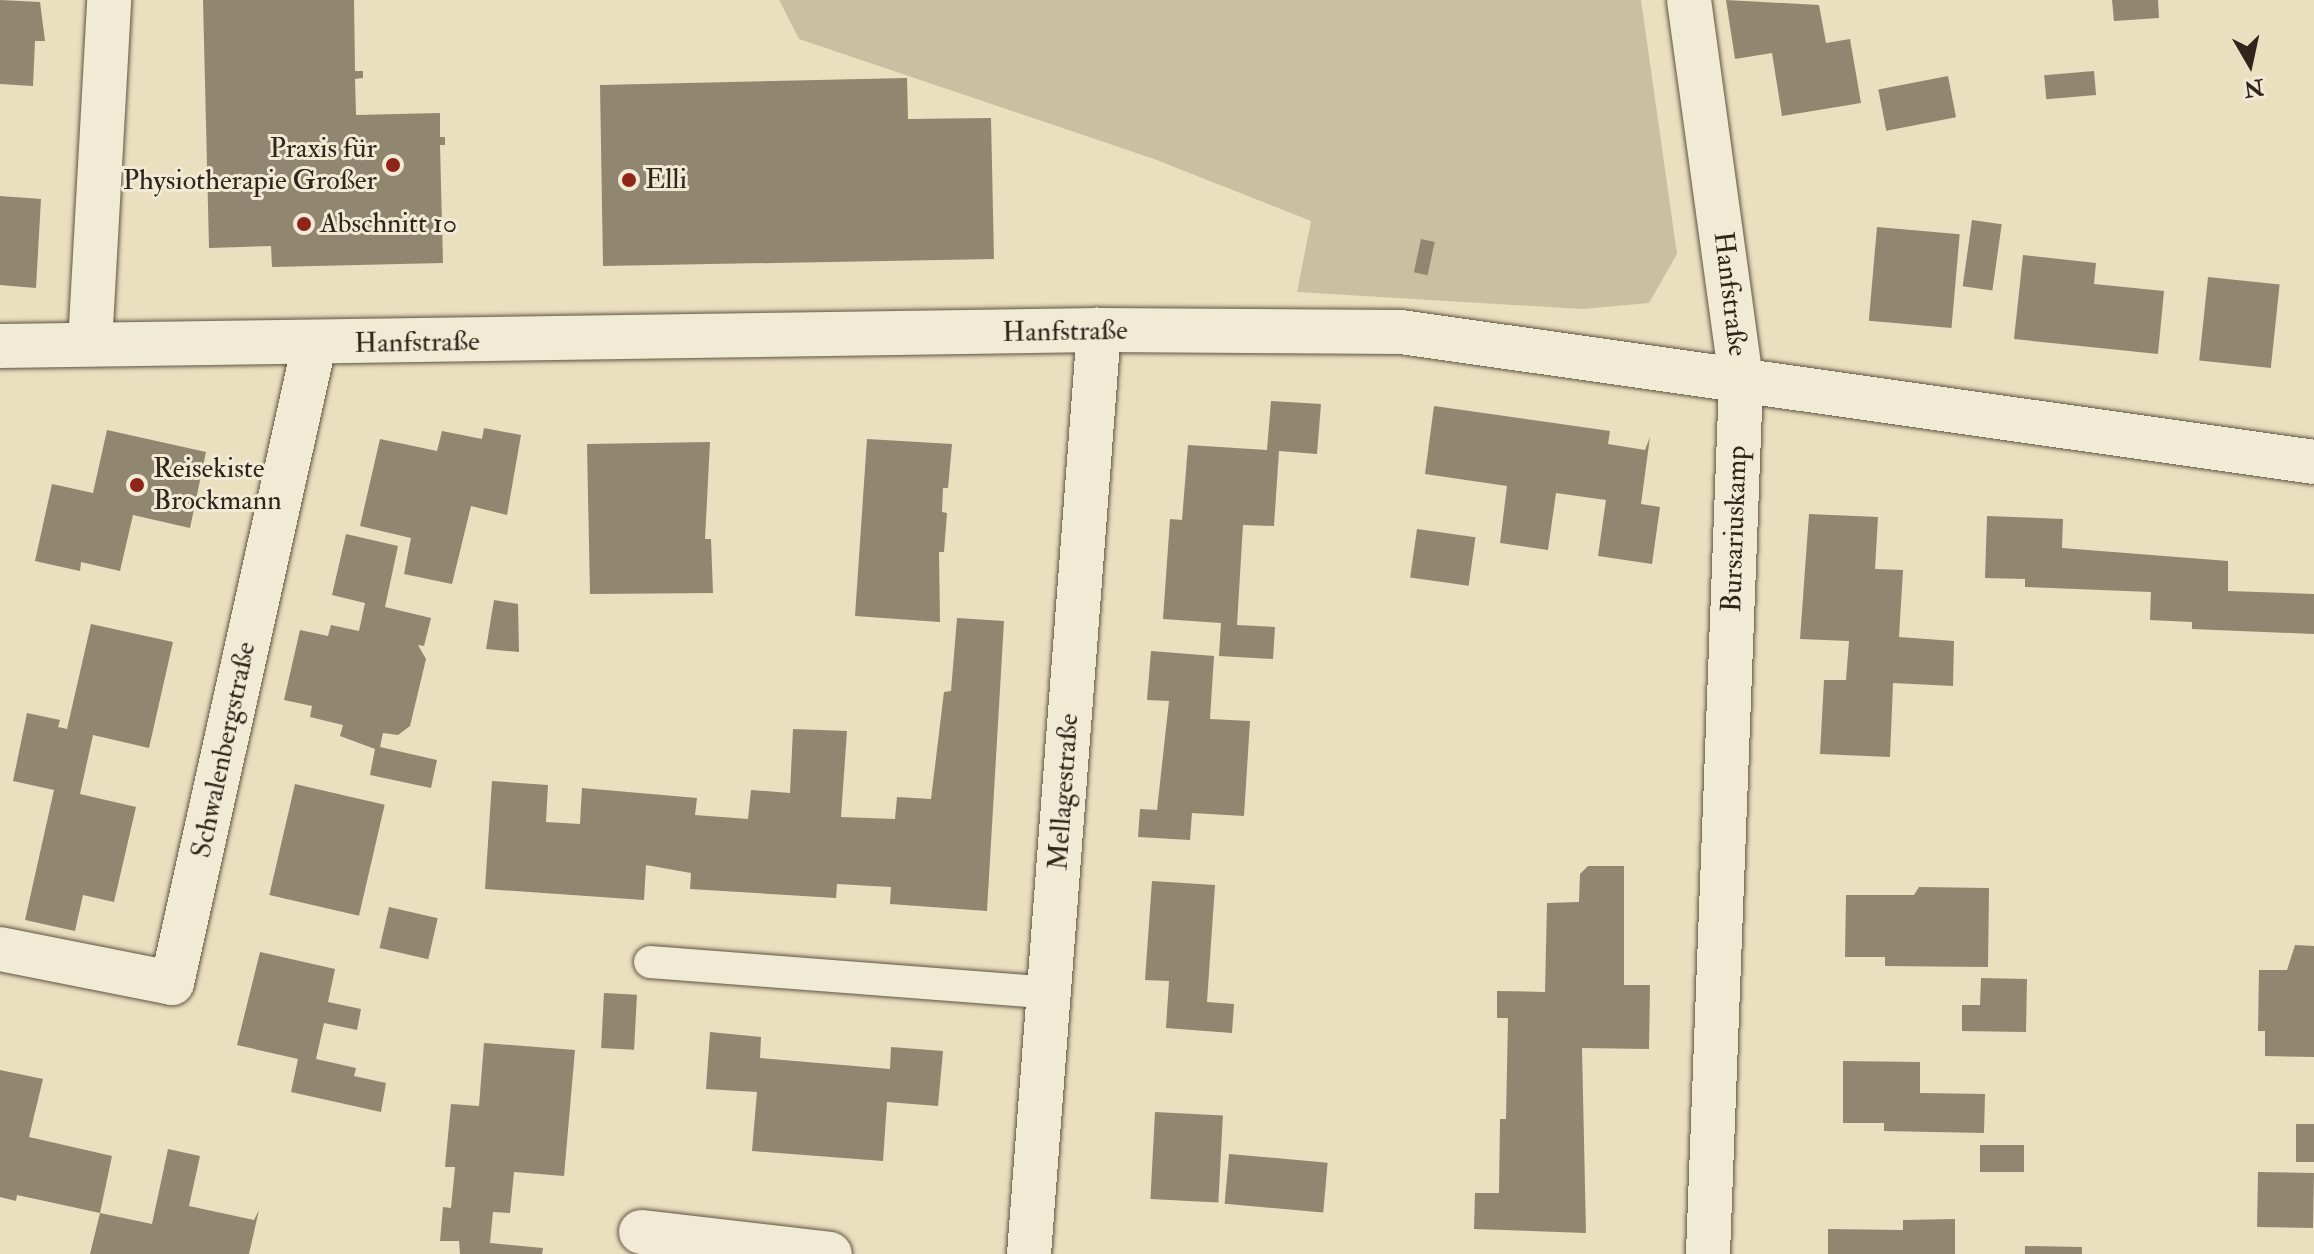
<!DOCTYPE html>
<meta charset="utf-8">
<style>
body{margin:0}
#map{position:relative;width:2314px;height:1254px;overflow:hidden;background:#eadfbe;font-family:"IM FELL Double Pica",serif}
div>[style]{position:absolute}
.green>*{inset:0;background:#cbbfa2}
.building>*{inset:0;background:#918670;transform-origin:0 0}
.roads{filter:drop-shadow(0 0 2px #5f5444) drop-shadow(0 0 2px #5f5444)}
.service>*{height:32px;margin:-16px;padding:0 16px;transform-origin:16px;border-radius:16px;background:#f1ead5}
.minor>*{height:44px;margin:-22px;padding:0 22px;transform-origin:22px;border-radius:22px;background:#f1ead5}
.dots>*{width:22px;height:22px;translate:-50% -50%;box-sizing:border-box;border:4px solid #f1ead5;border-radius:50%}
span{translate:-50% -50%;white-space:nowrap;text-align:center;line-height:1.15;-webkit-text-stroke:6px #f1ead5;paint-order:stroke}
.poi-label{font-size:28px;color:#31251b}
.right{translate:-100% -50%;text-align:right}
.left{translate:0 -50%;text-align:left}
.street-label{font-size:28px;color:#31251b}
.north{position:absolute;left:2210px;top:24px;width:80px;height:80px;-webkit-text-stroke:6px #f1ead5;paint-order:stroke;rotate:171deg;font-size:22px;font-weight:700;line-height:32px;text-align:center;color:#31251b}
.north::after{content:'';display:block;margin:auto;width:28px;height:36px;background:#31251b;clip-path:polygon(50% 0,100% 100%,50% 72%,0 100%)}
</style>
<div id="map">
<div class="green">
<div style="clip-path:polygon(779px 0,1641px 0,1677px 254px,1649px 303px,1582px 309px,1297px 292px,1311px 221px,1154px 159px,799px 39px)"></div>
</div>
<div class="building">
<div style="clip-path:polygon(0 0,40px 2px,45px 41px,35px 41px,33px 86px,0 84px)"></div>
<div style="clip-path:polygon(203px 0,354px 0,355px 71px,363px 71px,363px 78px,355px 79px,356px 115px,440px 113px,440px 137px,445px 137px,445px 145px,440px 145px,443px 263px,272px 267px,271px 246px,209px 248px)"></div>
<div style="clip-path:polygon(1726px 0,1819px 5px,1826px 43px,1850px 39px,1861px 103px,1782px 116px,1772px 53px,1735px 59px)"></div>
<div style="clip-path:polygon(2112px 0,2158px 0,2159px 18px,2114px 21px)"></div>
<div style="left:2094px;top:71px;width:24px;height:50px;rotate:85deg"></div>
<div style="left:1948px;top:76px;width:42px;height:71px;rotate:79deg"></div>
<div style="clip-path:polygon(907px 78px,908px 119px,991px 118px,994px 259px,603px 266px,600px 85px)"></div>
<div style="clip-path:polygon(0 196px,41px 199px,36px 288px,0 285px)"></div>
<div style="left:1972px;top:220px;width:30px;height:67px;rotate:8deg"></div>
<div style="left:1877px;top:227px;width:83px;height:94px;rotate:5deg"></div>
<div style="left:1421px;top:239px;width:14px;height:34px;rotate:12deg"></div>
<div style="clip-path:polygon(2023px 255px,2096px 263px,2094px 284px,2164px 291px,2158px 354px,2014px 339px)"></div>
<div style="left:2208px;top:277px;width:72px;height:84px;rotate:6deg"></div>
<div style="clip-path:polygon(1271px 401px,1321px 404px,1317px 454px,1279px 451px,1274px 526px,1243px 525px,1237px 625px,1275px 627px,1273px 659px,1219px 656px,1221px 623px,1163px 619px,1170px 519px,1182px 520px,1188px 445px,1267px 450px)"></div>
<div style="clip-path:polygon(1434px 406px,1610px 431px,1608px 444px,1645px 450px,1650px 437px,1641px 504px,1660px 507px,1652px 564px,1598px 556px,1606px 500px,1556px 493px,1548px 550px,1500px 543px,1507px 486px,1425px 474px)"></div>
<div style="clip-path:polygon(484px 428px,521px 435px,507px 515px,471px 506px,452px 584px,404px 574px,411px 538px,360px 526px,380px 439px,437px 451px,442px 431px,482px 439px)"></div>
<div style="clip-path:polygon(107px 430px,206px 452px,190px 528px,133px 515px,120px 571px,81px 562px,80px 571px,35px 561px,52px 484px,93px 493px)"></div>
<div style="clip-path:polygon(867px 439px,952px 444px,948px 488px,943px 488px,942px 512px,947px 513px,944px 552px,939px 552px,940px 622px,855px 616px)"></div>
<div style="clip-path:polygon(710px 442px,705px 539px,711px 539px,713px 593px,590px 594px,587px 444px)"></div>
<div style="clip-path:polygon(1809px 514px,1878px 517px,1875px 569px,1903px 570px,1899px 637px,1954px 641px,1953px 686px,1893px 683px,1890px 757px,1820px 754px,1824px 680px,1846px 680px,1849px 641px,1800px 639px)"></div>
<div style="clip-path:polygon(1987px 516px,2063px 519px,2062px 548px,2228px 561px,2228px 591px,2314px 594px,2314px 634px,2192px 629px,2192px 622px,2150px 620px,2151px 592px,2025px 587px,2025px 579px,1985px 578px)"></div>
<div style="left:1417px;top:529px;width:59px;height:49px;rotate:8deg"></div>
<div style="clip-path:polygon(346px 534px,398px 546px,385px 607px,431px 618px,424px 646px,418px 645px,426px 659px,410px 726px,398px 735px,383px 733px,380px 747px,437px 760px,431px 788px,370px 775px,375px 749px,340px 736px,343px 725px,310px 717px,312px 706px,284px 700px,300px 630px,328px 636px,331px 625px,359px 631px,365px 603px,332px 595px)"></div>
<div style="clip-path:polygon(494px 600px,518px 604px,519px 652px,486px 649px)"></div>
<div style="clip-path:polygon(957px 618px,1004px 621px,987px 911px,890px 904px,891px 887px,837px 884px,836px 898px,690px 889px,691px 873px,646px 865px,644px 900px,485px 889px,492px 781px,548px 785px,546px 822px,580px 824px,582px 788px,697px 798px,695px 815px,748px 819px,751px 790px,790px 793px,793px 729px,847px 731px,841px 817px,895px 819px,897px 797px,931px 799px,944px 692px,951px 691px)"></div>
<div style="clip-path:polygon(91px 624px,173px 642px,149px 748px,93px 735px,80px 794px,136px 807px,114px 902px,83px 895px,75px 931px,25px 920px,54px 790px,13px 781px,27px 713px,60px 720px,58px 727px,67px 729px)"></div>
<div style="clip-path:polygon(1151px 651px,1214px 656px,1210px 719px,1250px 721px,1244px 816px,1192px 813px,1190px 840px,1138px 837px,1140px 809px,1157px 810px,1169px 701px,1147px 700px)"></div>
<div style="left:295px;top:784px;width:92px;height:114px;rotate:13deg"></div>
<div style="clip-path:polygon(1588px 866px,1624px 866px,1624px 985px,1650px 985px,1649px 1049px,1582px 1048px,1586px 1233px,1474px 1229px,1475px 1193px,1499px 1193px,1500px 1119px,1506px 1119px,1508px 1018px,1497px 1018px,1497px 991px,1545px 992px,1547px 903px,1579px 902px,1580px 874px)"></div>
<div style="clip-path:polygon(1152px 881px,1215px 885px,1207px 1002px,1234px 1004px,1232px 1033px,1166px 1028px,1169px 981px,1145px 980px)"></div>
<div style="clip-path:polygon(1919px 887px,1989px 888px,1988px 967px,1885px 966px,1885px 957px,1845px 957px,1846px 895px,1914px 895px)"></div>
<div style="left:389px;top:907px;width:50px;height:42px;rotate:13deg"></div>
<div style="clip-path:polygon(2295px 945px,2314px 946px,2314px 1057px,2265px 1056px,2265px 1031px,2258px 1031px,2259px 970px,2287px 970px)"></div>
<div style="clip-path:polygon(260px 952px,335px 969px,328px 1002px,361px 1009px,357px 1030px,324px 1023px,316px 1059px,356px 1068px,354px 1076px,386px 1083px,381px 1112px,291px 1092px,298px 1059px,237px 1045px)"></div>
<div style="clip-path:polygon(1981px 978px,2027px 979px,2026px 1032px,1962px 1031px,1962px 1005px,1980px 1005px)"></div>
<div style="left:604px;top:993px;width:33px;height:55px;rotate:3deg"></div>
<div style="clip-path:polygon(710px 1032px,761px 1037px,760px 1058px,890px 1069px,891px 1047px,943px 1051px,938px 1106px,887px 1102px,883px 1161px,752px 1151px,757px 1092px,706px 1089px)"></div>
<div style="clip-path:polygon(484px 1043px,575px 1050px,564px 1176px,514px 1172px,510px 1213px,493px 1212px,490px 1243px,543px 1248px,542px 1254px,460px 1254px,459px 1241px,440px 1241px,443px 1207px,451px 1208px,455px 1167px,445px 1167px,451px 1104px,479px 1106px)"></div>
<div style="clip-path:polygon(1843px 1061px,1920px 1062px,1920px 1093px,1985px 1094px,1984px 1133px,1884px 1131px,1884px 1123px,1843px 1123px)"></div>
<div style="clip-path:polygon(0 1070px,43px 1079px,29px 1137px,112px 1156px,100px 1213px,17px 1195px,16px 1201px,0 1197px)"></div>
<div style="left:1155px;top:1112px;width:68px;height:87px;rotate:3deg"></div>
<div style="left:2296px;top:1124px;width:18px;height:38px"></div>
<div style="left:1980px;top:1145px;width:44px;height:27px"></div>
<div style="clip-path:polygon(168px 1149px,200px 1156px,189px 1206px,254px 1220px,259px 1210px,249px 1254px,90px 1254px,100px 1213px,152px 1224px)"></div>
<div style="left:1229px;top:1154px;width:99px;height:50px;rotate:5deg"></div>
<div style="left:2258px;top:1172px;width:56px;height:55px;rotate:1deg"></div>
<div style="clip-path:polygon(1955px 1219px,1955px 1254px,1828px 1254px,1828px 1229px,1903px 1230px,1903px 1220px)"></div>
<div style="left:2025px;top:1246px;width:57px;height:8px;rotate:1deg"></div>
</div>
<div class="roads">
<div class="service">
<div style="left:650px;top:962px;width:400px;rotate:4.4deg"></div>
</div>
<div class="minor">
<div style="left:1689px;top:0;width:386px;rotate:82.2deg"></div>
<div style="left:1741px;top:382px;width:873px;rotate:92.17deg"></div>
<div style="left:90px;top:344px;width:345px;rotate:-86.8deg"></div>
<div style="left:0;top:346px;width:1099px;rotate:-0.83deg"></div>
<div style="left:1099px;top:330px;width:302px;rotate:0.4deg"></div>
<div style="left:1401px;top:332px;width:922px;rotate:8.1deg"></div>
<div style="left:0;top:949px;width:175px;rotate:11.2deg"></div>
<div style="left:172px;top:983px;width:654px;rotate:-77.45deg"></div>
<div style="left:641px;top:1232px;width:190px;rotate:6.6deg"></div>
<div style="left:1029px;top:1254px;width:927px;rotate:-85.67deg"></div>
</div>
</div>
<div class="dots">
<div style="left:393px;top:165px;background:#8f2418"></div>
<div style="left:629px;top:180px;background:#8f2418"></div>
<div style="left:304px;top:224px;background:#8f2418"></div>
<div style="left:137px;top:485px;background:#8f2418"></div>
</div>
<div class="poi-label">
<span class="right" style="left:377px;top:165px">Praxis für<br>Physiotherapie Großer</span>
<span class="left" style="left:645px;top:180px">Elli</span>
<span class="left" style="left:320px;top:224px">Abschnitt 10</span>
<span class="left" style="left:153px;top:485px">Reisekiste<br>Brockmann</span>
</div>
<div class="street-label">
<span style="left:1730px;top:294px;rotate:83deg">Hanfstraße</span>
<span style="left:1065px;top:332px;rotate:-1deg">Hanfstraße</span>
<span style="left:417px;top:343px;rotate:-1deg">Hanfstraße</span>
<span style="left:1735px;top:529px;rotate:-88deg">Bursariuskamp</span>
<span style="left:224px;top:750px;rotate:-78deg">Schwalenbergstraße</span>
<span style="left:1064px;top:792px;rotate:-86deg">Mellagestraße</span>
</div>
<div class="north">N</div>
</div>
